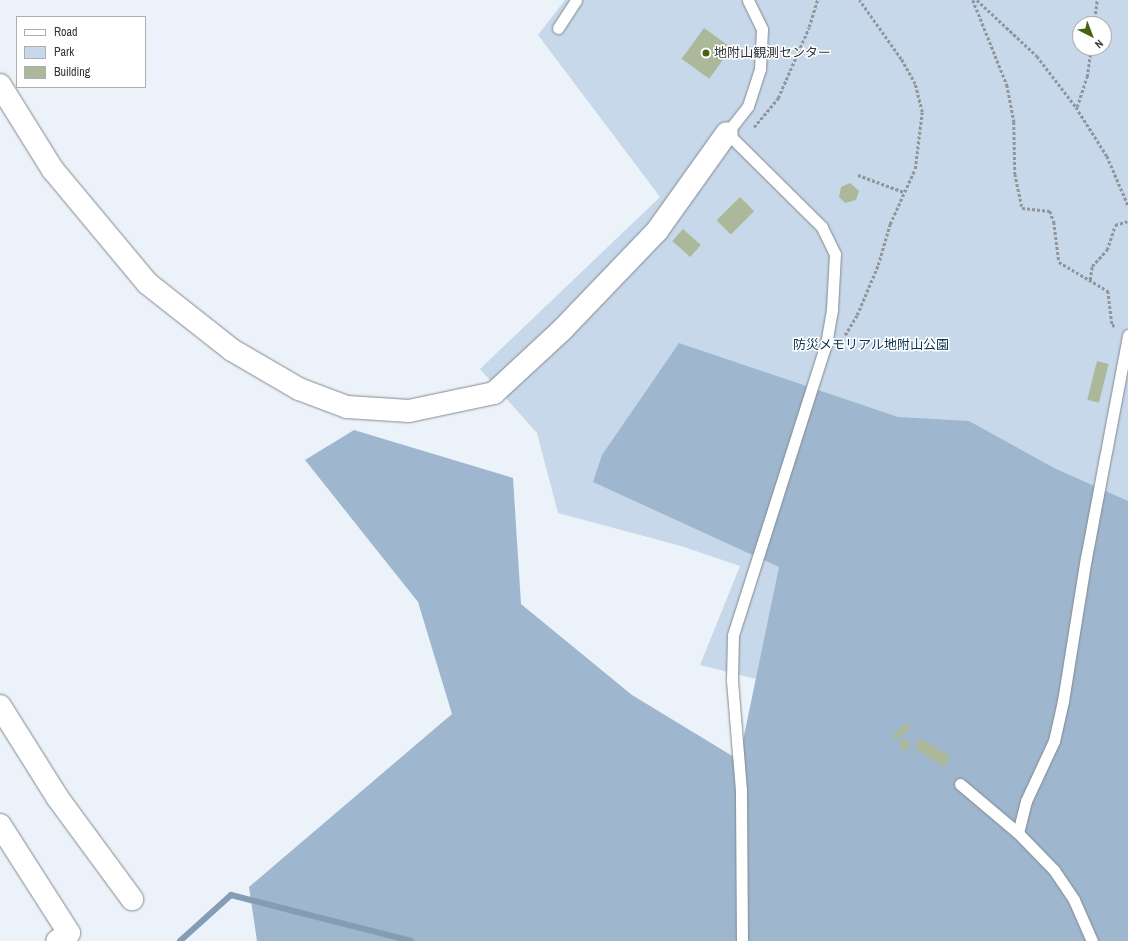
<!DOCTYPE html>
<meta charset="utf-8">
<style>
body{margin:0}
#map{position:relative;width:1128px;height:941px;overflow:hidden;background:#ecf2f9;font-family:"Archivo Narrow","Noto Sans JP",sans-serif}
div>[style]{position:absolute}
.green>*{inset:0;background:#c6d8ea}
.forest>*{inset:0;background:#9eb7cf}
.stream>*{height:6px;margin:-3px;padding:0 3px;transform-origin:3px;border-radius:3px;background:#849cb4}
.building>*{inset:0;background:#abb899;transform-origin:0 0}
.path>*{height:2.5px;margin-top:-1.25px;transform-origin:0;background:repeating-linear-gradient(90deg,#92969b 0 3px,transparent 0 5px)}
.roads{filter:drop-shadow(0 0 1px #83898f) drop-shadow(0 0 1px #83898f)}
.lane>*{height:11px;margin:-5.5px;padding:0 5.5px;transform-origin:5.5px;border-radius:5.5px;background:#fff}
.street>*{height:22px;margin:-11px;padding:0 11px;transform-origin:11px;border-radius:11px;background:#fff}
.secondary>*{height:22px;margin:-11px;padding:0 11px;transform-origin:11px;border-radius:11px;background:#fff}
.dots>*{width:11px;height:11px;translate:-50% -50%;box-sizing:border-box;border:2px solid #fff;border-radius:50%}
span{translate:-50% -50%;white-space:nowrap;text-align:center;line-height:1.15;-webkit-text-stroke:3px #fff;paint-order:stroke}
.poi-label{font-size:13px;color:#323437}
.left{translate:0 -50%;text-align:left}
.park-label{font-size:13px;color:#0a3455}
.legend{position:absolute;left:16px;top:16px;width:130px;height:72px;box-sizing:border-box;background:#fff;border:1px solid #adaeaf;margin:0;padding:5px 7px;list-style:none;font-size:12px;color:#323437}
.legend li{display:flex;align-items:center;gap:8px;height:20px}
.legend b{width:20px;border:1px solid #adaeaf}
.north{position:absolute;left:1072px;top:16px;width:40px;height:40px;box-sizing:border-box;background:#fff;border:1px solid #adaeaf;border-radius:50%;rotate:138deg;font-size:11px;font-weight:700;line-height:16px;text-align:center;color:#323437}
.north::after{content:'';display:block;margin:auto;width:14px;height:18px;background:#496211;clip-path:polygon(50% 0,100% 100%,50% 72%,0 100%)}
</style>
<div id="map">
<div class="green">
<div style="clip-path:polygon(evenodd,565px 0,1128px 0,1128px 684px,812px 693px,700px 665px,740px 566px,681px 546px,558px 513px,537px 433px,480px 369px,660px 197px,538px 35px,565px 0,1080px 24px,1104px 24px,1104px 48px,1080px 48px,1080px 24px)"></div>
</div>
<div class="forest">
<div style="clip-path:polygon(679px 343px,898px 417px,969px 421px,1054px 468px,1128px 501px,1128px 941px,257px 941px,249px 887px,452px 714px,418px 602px,305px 460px,354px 430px,513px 478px,521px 604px,632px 695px,739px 760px,779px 567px,593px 482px,602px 455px)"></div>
</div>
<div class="stream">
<div style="left:180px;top:941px;width:69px;rotate:-42deg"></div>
<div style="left:231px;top:895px;width:186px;rotate:14.3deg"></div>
</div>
<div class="building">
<div style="left:704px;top:28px;width:34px;height:38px;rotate:36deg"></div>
<div style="clip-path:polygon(850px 183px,859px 191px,856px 200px,845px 203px,839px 197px,841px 187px)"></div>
<div style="left:740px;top:197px;width:20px;height:33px;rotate:45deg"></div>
<div style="left:683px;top:229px;width:24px;height:16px;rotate:42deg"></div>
<div style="left:1097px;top:361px;width:12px;height:40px;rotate:14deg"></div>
<div style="clip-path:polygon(906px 723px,911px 727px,896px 740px,892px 736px)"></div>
<div style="clip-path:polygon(904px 738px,911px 746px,904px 751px,898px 744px)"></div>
<div style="left:921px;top:738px;width:35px;height:12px;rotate:33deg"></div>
</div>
<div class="path">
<div style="left:973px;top:0;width:92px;rotate:68.2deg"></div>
<div style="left:1007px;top:85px;width:38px;rotate:79deg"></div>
<div style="left:1014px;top:122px;width:52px;rotate:88.9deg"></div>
<div style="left:1015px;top:174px;width:35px;rotate:78deg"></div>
<div style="left:1022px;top:208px;width:28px;rotate:6deg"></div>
<div style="left:1050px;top:211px;width:12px;rotate:70deg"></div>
<div style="left:1054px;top:222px;width:40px;rotate:82.9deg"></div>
<div style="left:1059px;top:262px;width:57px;rotate:30.6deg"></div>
<div style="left:1108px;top:291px;width:34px;rotate:83deg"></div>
<div style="left:1112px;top:325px;width:3px;rotate:18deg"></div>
<div style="left:977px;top:0;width:82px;rotate:43deg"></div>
<div style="left:1037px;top:56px;width:64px;rotate:52.6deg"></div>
<div style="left:1076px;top:107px;width:58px;rotate:57.7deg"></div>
<div style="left:1107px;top:156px;width:53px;rotate:66.8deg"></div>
<div style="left:1094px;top:24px;width:24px;rotate:-83deg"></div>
<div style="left:1077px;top:107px;width:32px;rotate:-72deg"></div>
<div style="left:1087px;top:77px;width:29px;rotate:-82deg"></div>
<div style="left:754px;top:127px;width:38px;rotate:-50deg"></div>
<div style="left:778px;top:98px;width:77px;rotate:-66.4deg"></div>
<div style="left:809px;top:27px;width:28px;rotate:-73deg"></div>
<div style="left:858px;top:175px;width:49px;rotate:20.3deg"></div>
<div style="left:1090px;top:280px;width:14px;rotate:-82deg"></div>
<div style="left:1092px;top:266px;width:22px;rotate:-47deg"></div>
<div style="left:1107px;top:250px;width:26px;rotate:-72deg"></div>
<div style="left:1115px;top:225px;width:14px;rotate:-17deg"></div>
<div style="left:845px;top:335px;width:23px;rotate:-59deg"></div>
<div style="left:857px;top:315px;width:54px;rotate:-67.2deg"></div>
<div style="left:878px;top:265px;width:43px;rotate:-73.7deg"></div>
<div style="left:890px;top:224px;width:60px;rotate:-65.6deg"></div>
<div style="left:915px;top:169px;width:57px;rotate:-83deg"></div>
<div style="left:922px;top:112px;width:29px;rotate:-104deg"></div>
<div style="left:915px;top:84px;width:29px;rotate:-119deg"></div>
<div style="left:901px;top:59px;width:72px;rotate:-125.4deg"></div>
</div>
<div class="roads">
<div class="lane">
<div style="left:558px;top:28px;width:33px;rotate:-57deg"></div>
<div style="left:960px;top:784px;width:76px;rotate:40.2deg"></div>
<div style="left:1018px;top:833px;width:52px;rotate:45.8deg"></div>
<div style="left:1054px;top:870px;width:36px;rotate:56deg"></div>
<div style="left:1074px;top:900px;width:45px;rotate:66.3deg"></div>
<div style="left:1018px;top:833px;width:33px;rotate:-76deg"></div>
<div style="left:1026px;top:801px;width:66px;rotate:-65deg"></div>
<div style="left:1054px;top:741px;width:41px;rotate:-77.3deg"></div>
<div style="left:1063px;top:701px;width:145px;rotate:-80.9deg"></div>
<div style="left:1086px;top:558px;width:227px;rotate:-79.3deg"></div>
<div style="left:742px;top:941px;width:151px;rotate:-90.4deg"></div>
<div style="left:741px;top:790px;width:110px;rotate:-94.7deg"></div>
<div style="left:732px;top:680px;width:45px;rotate:-88.7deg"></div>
<div style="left:733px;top:635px;width:305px;rotate:-72.3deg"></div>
<div style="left:826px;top:344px;width:36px;rotate:-80deg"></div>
<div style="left:832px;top:309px;width:55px;rotate:-86.9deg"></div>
<div style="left:835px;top:254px;width:30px;rotate:-116deg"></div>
<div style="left:822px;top:227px;width:134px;rotate:-135.3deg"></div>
<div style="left:727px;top:133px;width:34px;rotate:-52deg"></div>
<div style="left:748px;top:106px;width:39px;rotate:-72deg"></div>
<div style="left:760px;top:69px;width:40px;rotate:-87.1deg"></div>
<div style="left:762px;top:29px;width:32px;rotate:-116deg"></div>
</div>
<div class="street">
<div style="left:0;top:706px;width:107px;rotate:57.9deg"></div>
<div style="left:57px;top:797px;width:127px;rotate:53.7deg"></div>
<div style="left:0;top:825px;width:128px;rotate:57.4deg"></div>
<div style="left:69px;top:933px;width:14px;rotate:146deg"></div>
</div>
<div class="secondary">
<div style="left:0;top:85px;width:100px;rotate:58.1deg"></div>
<div style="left:53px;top:170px;width:147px;rotate:50.2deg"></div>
<div style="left:147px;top:283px;width:108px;rotate:38.2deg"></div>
<div style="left:232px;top:350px;width:78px;rotate:30.2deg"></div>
<div style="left:299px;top:389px;width:51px;rotate:20.6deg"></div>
<div style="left:347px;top:407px;width:62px;rotate:3.7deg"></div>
<div style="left:409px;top:411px;width:87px;rotate:-12deg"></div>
<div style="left:494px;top:393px;width:94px;rotate:-42.8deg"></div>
<div style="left:563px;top:329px;width:136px;rotate:-46.2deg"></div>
<div style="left:657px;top:231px;width:120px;rotate:-54.5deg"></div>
</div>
</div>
<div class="dots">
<div style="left:706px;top:53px;background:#496211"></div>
</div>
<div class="poi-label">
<span class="left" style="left:714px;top:53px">地附山観測センター</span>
</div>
<div class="park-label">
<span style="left:871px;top:345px">防災メモリアル地附山公園</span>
</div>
<ul class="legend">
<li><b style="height:5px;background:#fff"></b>Road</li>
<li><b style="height:11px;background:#c6d8ea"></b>Park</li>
<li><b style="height:11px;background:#abb899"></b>Building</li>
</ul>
<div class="north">N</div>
</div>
